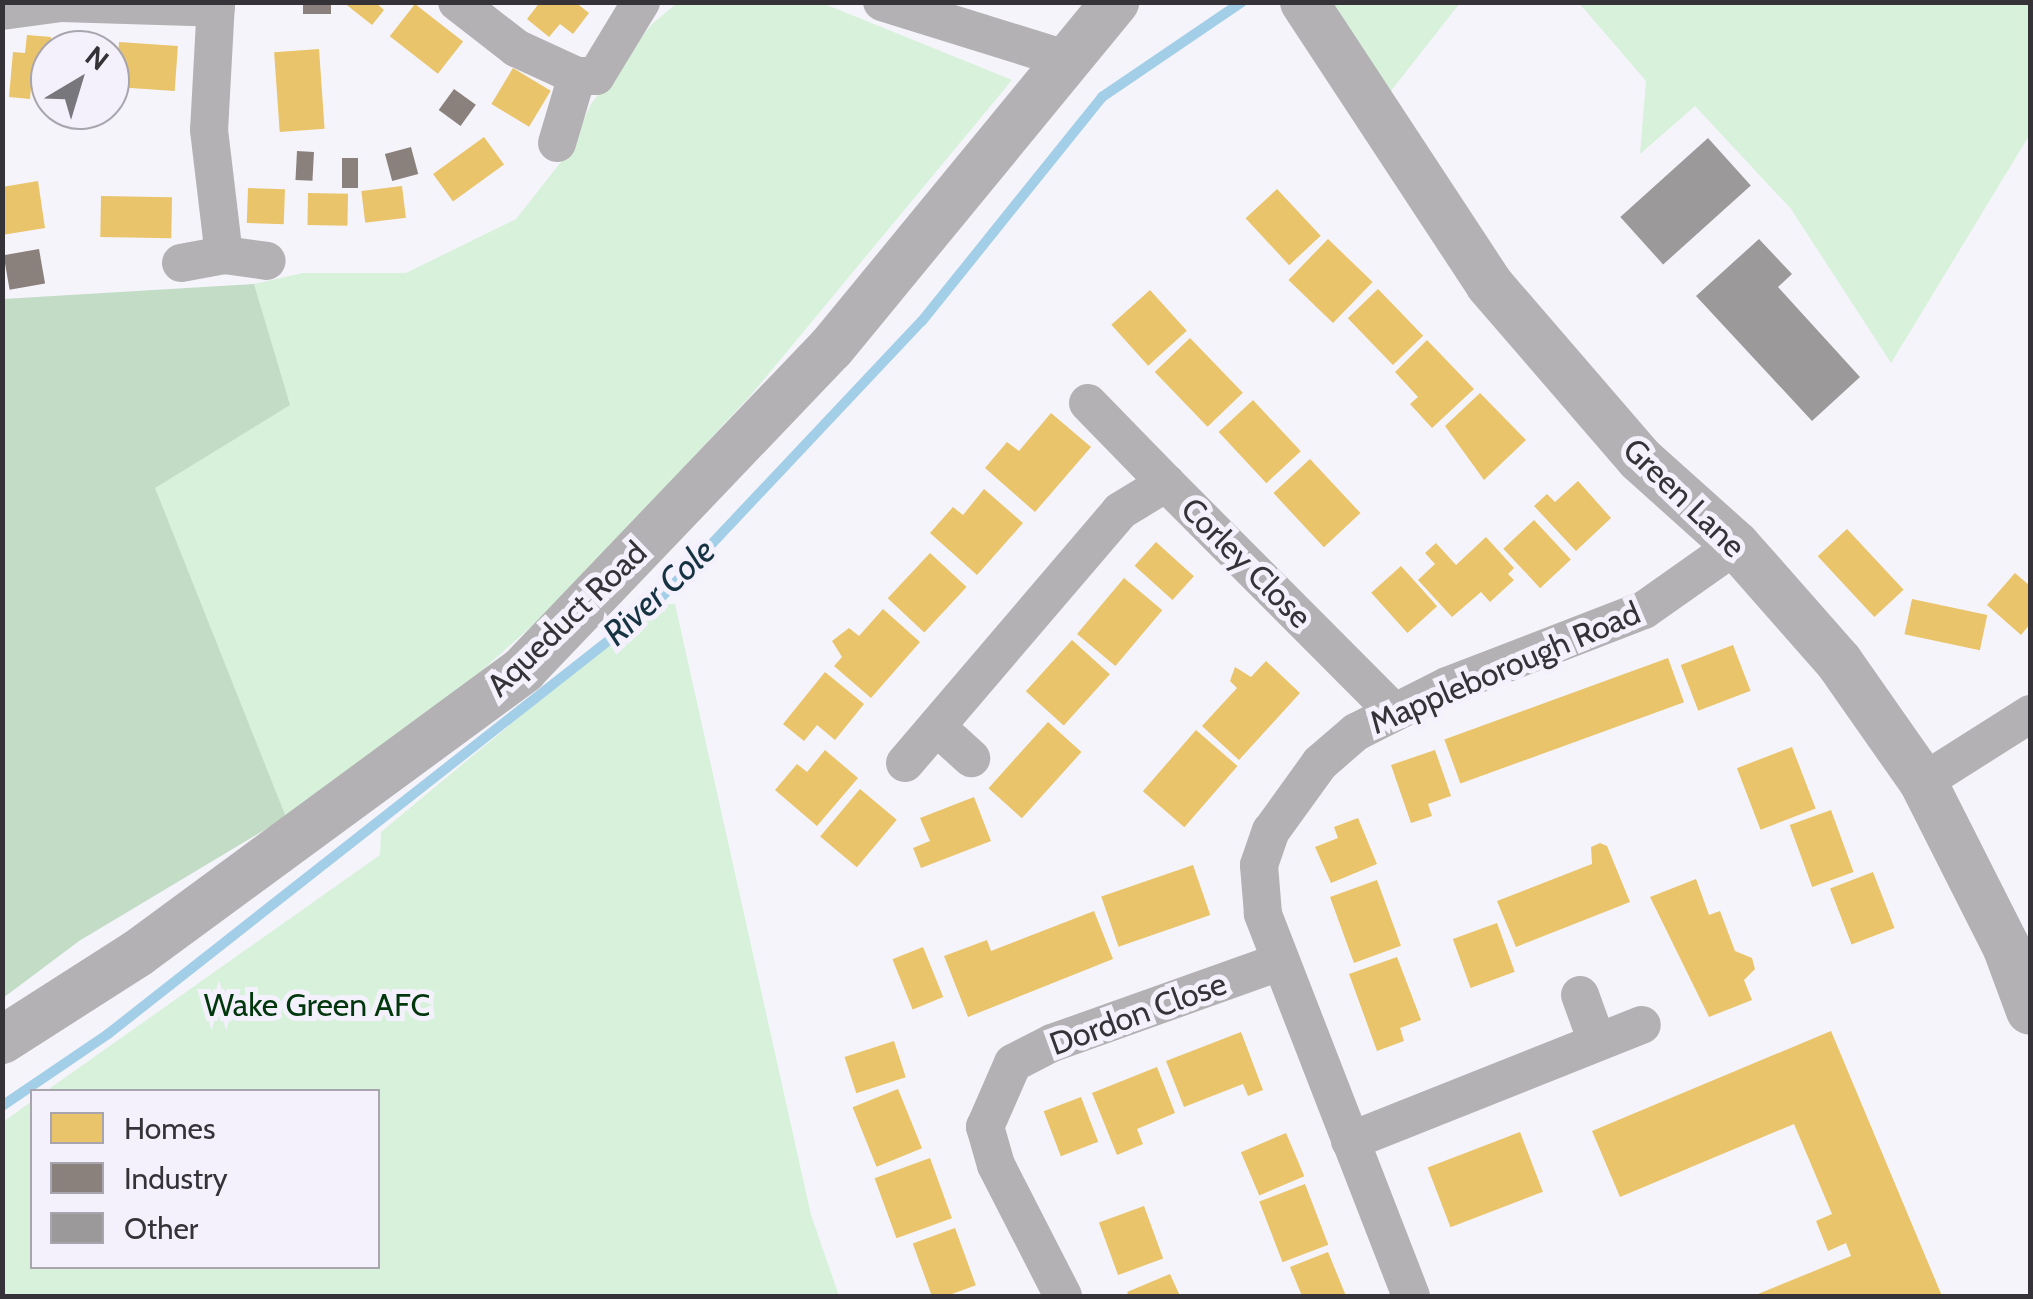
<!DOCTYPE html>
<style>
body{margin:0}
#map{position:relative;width:2033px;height:1299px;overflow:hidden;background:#f5f4fa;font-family:Cabin,sans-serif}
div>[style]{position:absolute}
.green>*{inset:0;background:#d7f1db}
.forest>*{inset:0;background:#c2dcc6}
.homes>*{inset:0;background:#e9c46a;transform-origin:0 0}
.industry>*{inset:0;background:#8a817c;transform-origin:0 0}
.stream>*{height:10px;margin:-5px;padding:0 5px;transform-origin:5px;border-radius:5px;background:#a2cee7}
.building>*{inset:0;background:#9b999a;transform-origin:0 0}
.minor>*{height:38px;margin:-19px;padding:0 19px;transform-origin:19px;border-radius:19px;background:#b3b1b3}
.tertiary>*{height:48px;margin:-24px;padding:0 24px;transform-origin:24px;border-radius:24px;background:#b3b1b3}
span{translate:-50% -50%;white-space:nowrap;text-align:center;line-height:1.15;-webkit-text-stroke:10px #f4f1fd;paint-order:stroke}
.street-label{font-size:32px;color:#353338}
.park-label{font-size:32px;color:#02370d}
.water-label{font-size:35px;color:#163342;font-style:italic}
.frame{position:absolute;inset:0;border:5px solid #353338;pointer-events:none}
.legend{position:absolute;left:30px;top:1089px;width:350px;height:180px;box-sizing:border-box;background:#f4f1fd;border:2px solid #a8a5ae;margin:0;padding:12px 18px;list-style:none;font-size:30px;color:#353338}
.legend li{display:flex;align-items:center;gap:20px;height:50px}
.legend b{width:50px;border:2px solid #a8a5ae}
.north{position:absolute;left:30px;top:30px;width:100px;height:100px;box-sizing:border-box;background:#f4f1fd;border:2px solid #a8a5ae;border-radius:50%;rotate:38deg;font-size:28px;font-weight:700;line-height:40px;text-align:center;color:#353338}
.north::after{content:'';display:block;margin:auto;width:35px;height:45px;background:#78777c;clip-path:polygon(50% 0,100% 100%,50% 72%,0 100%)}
</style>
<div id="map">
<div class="green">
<div style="clip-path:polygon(677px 3px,822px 3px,1012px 80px,751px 395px,557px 603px,476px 676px,286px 817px,154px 488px,289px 405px,254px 284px,303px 273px,406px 273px,516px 219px,568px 153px,591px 104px,651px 25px)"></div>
<div style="clip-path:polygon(1326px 3px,1460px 3px,1390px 92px)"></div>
<div style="clip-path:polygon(1579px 3px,2030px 3px,2030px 134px,1891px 363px,1791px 209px,1695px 106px,1640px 154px,1646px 81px)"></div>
<div style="clip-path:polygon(655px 604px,675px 604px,811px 1215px,839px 1296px,3px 1296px,3px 1122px,32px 1101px,32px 1266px,378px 1266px,378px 1092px,46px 1091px,380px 855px,381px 832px)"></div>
</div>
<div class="forest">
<div style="clip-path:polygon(254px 284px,290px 405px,155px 488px,286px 817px,79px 941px,3px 998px,3px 299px)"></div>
</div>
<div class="homes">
<div style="clip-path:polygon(343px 2px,375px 2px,384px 10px,372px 25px)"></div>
<div style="clip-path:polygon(540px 2px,575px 2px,589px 13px,573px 34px,560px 24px,549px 37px,527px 19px)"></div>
<div style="left:415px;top:4px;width:61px;height:41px;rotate:38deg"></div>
<div style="clip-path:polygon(27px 35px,51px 37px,49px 77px,32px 76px,30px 99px,9px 97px,13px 52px,25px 53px)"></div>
<div style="clip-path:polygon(60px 38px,90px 40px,89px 50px,59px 50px)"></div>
<div style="left:119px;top:42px;width:59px;height:45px;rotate:4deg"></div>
<div style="left:319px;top:49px;width:80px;height:45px;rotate:86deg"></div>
<div style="left:513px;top:68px;width:44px;height:42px;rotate:31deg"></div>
<div style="left:484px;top:137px;width:34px;height:63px;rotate:54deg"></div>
<div style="clip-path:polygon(38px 181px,45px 228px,2px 235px,2px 187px)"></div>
<div style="left:402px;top:186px;width:32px;height:41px;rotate:83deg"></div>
<div style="left:248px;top:188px;width:37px;height:35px;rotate:2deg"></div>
<div style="left:1277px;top:189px;width:64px;height:43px;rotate:47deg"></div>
<div style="left:308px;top:193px;width:40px;height:32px;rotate:1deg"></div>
<div style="left:101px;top:196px;width:71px;height:41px;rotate:1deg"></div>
<div style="left:1328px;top:239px;width:62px;height:57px;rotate:44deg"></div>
<div style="left:1378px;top:289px;width:65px;height:42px;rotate:46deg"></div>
<div style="left:1150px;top:290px;width:55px;height:52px;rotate:48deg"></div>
<div style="left:1190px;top:338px;width:76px;height:49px;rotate:46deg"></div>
<div style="clip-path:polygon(1427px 340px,1474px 389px,1432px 428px,1410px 404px,1418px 397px,1395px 372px)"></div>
<div style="clip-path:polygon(1480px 393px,1526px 440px,1484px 480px,1445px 426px)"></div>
<div style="left:1253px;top:400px;width:70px;height:47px;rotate:47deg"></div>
<div style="clip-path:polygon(1051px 413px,1091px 447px,1035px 512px,985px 468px,1007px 442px,1019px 451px)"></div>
<div style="left:1310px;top:459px;width:74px;height:50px;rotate:47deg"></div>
<div style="clip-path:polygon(1578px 481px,1611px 518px,1576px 551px,1534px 506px,1547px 494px,1555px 502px)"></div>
<div style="clip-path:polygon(984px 489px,1023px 523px,977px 575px,930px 533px,953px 507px,963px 515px)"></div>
<div style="left:1534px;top:520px;width:54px;height:42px;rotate:47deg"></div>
<div style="left:1847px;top:529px;width:83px;height:40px;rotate:47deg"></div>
<div style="clip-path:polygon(1486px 537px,1514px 568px,1508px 574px,1514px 580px,1490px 602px,1481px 592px,1452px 617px,1418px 580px,1435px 564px,1425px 553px,1436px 543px,1456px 565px)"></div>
<div style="left:1156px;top:542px;width:51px;height:32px;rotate:42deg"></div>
<div style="left:930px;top:553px;width:50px;height:62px;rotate:43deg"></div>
<div style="left:1401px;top:566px;width:54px;height:40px;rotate:48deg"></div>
<div style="clip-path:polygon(2015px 573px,2030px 586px,2030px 624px,2021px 635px,1987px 605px)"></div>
<div style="left:1124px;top:578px;width:50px;height:73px;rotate:40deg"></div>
<div style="left:1912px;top:599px;width:77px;height:36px;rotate:12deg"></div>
<div style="clip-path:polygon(883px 609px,920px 642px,871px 698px,834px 666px,842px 657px,832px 641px,849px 628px,859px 636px)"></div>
<div style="left:1072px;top:640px;width:51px;height:69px;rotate:42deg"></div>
<div style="left:1733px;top:645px;width:49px;height:56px;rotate:69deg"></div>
<div style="left:1668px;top:658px;width:47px;height:238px;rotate:70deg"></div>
<div style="clip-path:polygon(1266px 661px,1300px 693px,1239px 760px,1202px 726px,1237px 688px,1230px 681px,1235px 667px,1251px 677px)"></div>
<div style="clip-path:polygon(825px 672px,864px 704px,835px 740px,817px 725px,804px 741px,783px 724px)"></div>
<div style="left:1048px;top:722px;width:45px;height:89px;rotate:42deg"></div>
<div style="left:1196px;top:730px;width:55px;height:81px;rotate:41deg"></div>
<div style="left:1792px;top:747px;width:66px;height:59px;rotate:69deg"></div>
<div style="clip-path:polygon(825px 750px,858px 778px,817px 826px,775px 790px,797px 764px,807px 772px)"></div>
<div style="clip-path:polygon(1435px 750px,1451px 796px,1428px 804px,1432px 816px,1411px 823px,1391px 765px)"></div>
<div style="left:860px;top:789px;width:48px;height:62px;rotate:40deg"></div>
<div style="clip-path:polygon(974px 797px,991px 841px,921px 868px,913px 848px,930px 841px,920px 818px)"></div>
<div style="left:1831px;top:810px;width:66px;height:44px;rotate:70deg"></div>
<div style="clip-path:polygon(1358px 818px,1377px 864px,1331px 883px,1315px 847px,1338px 838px,1334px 827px)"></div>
<div style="clip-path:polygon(1600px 843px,1607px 846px,1630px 902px,1516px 947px,1497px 901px,1592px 864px,1591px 847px)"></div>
<div style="left:1193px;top:865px;width:53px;height:97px;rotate:71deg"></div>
<div style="left:1873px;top:872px;width:60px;height:46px;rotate:69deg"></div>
<div style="clip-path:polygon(1696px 879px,1709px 915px,1720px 911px,1735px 951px,1752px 958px,1755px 969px,1744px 980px,1752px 1000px,1709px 1017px,1650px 897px)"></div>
<div style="left:1377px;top:880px;width:70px;height:50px;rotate:70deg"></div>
<div style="clip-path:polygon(1094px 911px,1113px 959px,968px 1017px,944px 956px,987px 940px,991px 951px)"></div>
<div style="left:1497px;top:923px;width:52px;height:47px;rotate:70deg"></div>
<div style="left:923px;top:947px;width:54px;height:33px;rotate:68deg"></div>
<div style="clip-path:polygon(1397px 957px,1421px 1020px,1400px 1028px,1404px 1041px,1377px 1051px,1349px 974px)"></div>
<div style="clip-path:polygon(1831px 1031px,1942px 1296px,1753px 1296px,1851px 1256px,1846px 1243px,1828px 1251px,1816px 1221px,1832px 1214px,1794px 1124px,1620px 1197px,1592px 1131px)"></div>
<div style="clip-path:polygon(1241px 1032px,1263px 1090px,1248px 1096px,1243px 1084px,1184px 1107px,1166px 1061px)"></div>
<div style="left:894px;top:1041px;width:38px;height:52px;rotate:72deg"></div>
<div style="clip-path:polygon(1157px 1067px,1175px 1113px,1137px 1129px,1143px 1144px,1117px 1155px,1092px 1093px)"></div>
<div style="left:898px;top:1089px;width:64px;height:49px;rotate:68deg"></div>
<div style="left:1081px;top:1097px;width:48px;height:40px;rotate:69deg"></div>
<div style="left:1520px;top:1132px;width:64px;height:99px;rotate:69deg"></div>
<div style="left:1286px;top:1133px;width:47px;height:49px;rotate:67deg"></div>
<div style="left:930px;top:1158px;width:64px;height:59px;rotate:70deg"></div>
<div style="left:1305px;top:1184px;width:65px;height:49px;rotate:69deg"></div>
<div style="left:1144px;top:1206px;width:56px;height:48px;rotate:70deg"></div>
<div style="left:955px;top:1228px;width:61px;height:45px;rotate:70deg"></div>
<div style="clip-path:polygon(1328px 1252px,1346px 1296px,1302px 1296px,1290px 1267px)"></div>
<div style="clip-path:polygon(1170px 1274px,1180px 1296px,1129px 1296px,1127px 1292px)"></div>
</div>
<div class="industry">
<div style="left:303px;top:2px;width:28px;height:12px"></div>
<div style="left:454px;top:89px;width:27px;height:26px;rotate:36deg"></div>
<div style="left:411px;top:147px;width:28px;height:27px;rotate:75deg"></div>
<div style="left:297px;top:151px;width:17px;height:29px;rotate:3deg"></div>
<div style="left:342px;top:158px;width:16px;height:30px"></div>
<div style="left:39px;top:249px;width:35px;height:36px;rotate:80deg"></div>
</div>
<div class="stream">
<div style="left:2px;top:1106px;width:128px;rotate:-34.2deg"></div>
<div style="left:108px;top:1034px;width:696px;rotate:-38.17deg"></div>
<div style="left:655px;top:604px;width:389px;rotate:-46.7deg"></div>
<div style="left:922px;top:321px;width:287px;rotate:-51.2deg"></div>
<div style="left:1102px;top:97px;width:169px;rotate:-34.2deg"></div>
</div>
<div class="building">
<div style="left:1708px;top:138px;width:64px;height:118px;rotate:48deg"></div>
<div style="clip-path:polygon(1759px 239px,1792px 274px,1778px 287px,1860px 377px,1812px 421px,1696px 296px)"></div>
</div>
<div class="minor">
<div style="left:216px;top:2px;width:128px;rotate:93.1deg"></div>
<div style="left:209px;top:130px;width:126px;rotate:83.2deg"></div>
<div style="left:457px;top:2px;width:75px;rotate:37.9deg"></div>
<div style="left:516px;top:48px;width:67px;rotate:24.7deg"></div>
<div style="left:577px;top:76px;width:19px"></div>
<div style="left:596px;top:76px;width:87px;rotate:-58.7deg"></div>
<div style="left:882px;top:2px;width:195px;rotate:17.3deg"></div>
<div style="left:2px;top:11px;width:60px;rotate:-7.7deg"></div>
<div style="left:61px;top:3px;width:155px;rotate:1.8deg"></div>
<div style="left:557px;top:143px;width:70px;rotate:-73.4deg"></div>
<div style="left:181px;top:263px;width:44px;rotate:-10.5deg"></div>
<div style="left:224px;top:255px;width:43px;rotate:7.9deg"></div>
<div style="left:1088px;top:403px;width:112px;rotate:45.7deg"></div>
<div style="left:938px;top:728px;width:45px;rotate:42.3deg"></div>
<div style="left:905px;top:763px;width:331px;rotate:-49.5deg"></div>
<div style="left:1120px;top:511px;width:54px;rotate:-31.3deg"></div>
<div style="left:1166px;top:483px;width:323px;rotate:45.1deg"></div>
<div style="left:1923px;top:782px;width:127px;rotate:-32.4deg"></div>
<div style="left:1580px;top:995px;width:50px;rotate:70.1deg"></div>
<div style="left:1350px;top:1141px;width:314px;rotate:-21.7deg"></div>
<div style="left:1063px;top:1296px;width:147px;rotate:-117.1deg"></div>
<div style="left:996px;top:1165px;width:40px;rotate:-106deg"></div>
<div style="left:985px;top:1127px;width:70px;rotate:-66.4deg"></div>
<div style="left:1013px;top:1063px;width:44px;rotate:-27.1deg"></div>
<div style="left:1052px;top:1043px;width:242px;rotate:-19.6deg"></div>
<div style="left:1411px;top:1296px;width:410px;rotate:-111.2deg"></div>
<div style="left:1263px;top:914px;width:49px;rotate:-94.7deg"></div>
<div style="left:1259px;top:865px;width:36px;rotate:-71deg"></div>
<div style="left:1271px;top:831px;width:84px;rotate:-54.2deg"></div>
<div style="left:1320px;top:763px;width:48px;rotate:-40.7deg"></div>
<div style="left:1356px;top:732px;width:102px;rotate:-26.8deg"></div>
<div style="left:1447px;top:686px;width:211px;rotate:-21.1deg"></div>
<div style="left:1644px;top:610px;width:113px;rotate:-35.2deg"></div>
</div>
<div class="tertiary">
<div style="left:1304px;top:2px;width:337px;rotate:56.7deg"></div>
<div style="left:1489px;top:284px;width:231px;rotate:49.2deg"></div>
<div style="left:1640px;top:459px;width:129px;rotate:41.9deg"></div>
<div style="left:1736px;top:545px;width:156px;rotate:48.6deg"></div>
<div style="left:1839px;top:662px;width:146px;rotate:55deg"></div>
<div style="left:1923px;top:782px;width:184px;rotate:63.2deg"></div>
<div style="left:2006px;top:946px;width:69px;rotate:69.7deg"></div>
<div style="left:2px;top:1040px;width:161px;rotate:-32.6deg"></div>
<div style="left:138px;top:953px;width:479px;rotate:-36.3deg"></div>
<div style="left:524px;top:669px;width:444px;rotate:-46.3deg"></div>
<div style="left:831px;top:348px;width:448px;rotate:-50.6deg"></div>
</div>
<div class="street-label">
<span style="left:1684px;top:498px;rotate:44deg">Green Lane</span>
<span style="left:1246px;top:563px;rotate:45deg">Corley Close</span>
<span style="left:567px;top:619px;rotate:-44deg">Aqueduct Road</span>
<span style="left:1505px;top:668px;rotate:-23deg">Mappleborough Road</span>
<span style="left:1138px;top:1014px;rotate:-20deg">Dordon Close</span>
</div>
<div class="park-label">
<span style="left:317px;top:1005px">Wake Green AFC</span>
</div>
<div class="water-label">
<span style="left:659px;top:592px;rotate:-43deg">River Cole</span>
</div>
<div class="frame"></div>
<ul class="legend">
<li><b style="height:28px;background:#e9c46a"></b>Homes</li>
<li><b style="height:28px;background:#8a817c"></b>Industry</li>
<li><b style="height:28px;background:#9b999a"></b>Other</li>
</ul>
<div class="north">N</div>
</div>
